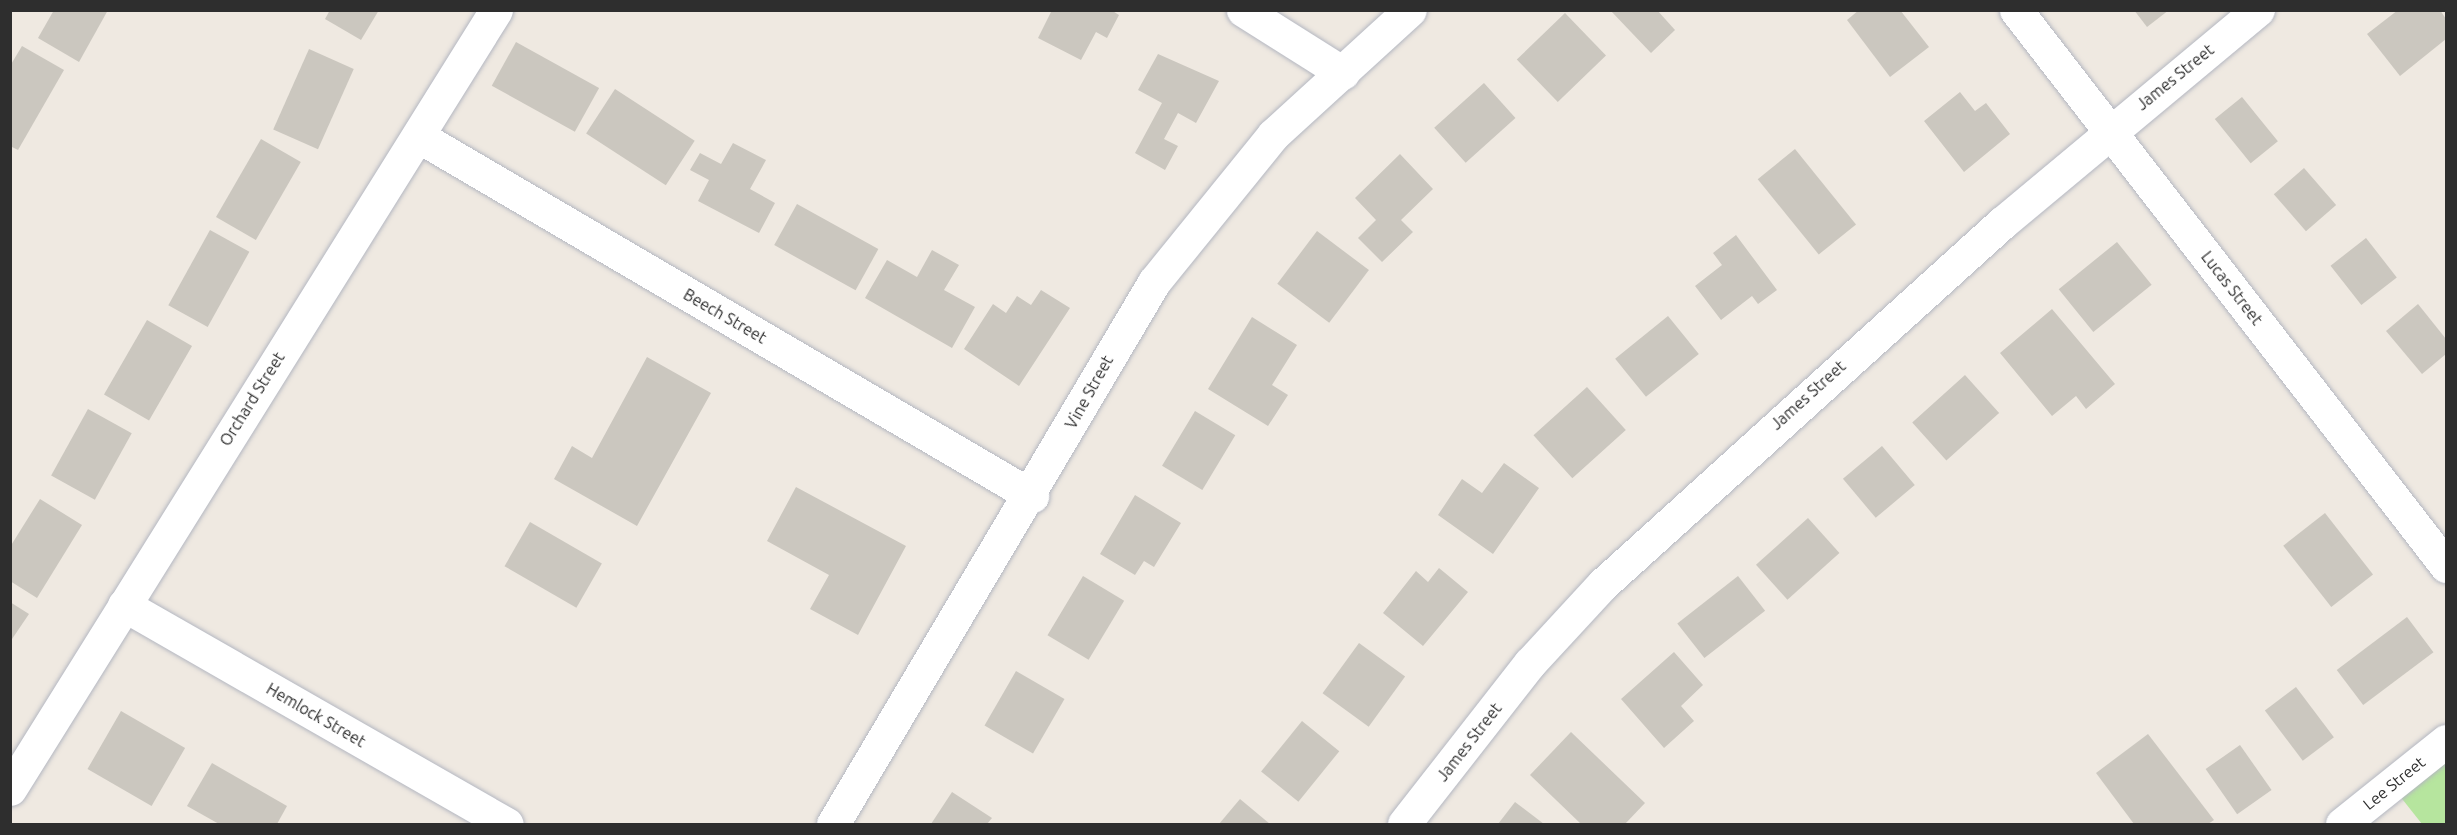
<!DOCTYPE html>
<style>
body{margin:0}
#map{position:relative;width:2457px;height:835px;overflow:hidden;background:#efe9e1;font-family:Ubuntu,sans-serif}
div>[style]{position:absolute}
.green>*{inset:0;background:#b6e59e}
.building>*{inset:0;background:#cbc7bf;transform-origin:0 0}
.roads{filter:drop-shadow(0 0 2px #b4b7c1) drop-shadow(0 0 2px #b4b7c1)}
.minor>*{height:33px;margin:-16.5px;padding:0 16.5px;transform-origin:16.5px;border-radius:16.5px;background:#fff}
span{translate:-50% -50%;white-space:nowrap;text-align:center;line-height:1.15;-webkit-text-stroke:4.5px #fff;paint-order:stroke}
.street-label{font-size:16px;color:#2e2e2e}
.frame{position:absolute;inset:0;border:12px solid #2e2e2e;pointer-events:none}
</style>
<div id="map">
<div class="green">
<div style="clip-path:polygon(2446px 759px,2446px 824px,2422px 824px,2399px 795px)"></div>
</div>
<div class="building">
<div style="clip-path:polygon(54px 10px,108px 10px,79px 62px,38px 38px)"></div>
<div style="clip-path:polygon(330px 10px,379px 10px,361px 40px,325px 19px)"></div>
<div style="clip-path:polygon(1052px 10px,1111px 10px,1119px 15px,1107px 38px,1096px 32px,1081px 60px,1038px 38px)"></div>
<div style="clip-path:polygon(1610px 10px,1657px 10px,1675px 30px,1651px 53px)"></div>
<div style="clip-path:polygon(1859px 10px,1900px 10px,1929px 47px,1890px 77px,1847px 20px)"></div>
<div style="clip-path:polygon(2134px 10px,2169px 10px,2147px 27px)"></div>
<div style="clip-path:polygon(2398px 10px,2440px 10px,2446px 19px,2446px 39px,2400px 76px,2367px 34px)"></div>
<div style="left:1565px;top:13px;width:59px;height:67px;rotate:46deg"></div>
<div style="left:516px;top:42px;width:95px;height:50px;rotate:29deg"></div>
<div style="clip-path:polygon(22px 46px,64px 70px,18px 150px,10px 146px,10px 66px)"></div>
<div style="left:309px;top:49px;width:49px;height:88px;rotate:24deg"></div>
<div style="clip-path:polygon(1158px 54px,1219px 81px,1196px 123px,1178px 113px,1164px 139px,1178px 146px,1165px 170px,1135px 153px,1162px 103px,1138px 90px)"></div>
<div style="left:1484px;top:83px;width:47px;height:67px;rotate:48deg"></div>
<div style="left:615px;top:89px;width:95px;height:53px;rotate:33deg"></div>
<div style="clip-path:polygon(1960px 92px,1975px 111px,1986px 103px,2010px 134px,1964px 172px,1924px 121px)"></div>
<div style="left:2242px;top:97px;width:57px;height:35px;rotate:51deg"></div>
<div style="left:261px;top:139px;width:46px;height:90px;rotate:30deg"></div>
<div style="clip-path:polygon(733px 143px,766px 160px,750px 189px,775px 203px,759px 233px,698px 201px,709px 180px,690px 170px,700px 153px,721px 164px)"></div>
<div style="left:1795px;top:149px;width:97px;height:48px;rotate:51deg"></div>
<div style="clip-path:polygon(1400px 154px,1433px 189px,1401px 220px,1413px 232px,1382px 262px,1358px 238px,1376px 220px,1355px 198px)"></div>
<div style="left:2304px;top:168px;width:49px;height:40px;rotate:49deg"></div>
<div style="left:797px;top:204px;width:93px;height:47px;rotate:29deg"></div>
<div style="left:210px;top:230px;width:45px;height:86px;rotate:29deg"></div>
<div style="left:1317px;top:231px;width:65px;height:66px;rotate:37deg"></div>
<div style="clip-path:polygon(1736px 235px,1777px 290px,1758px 304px,1752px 296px,1721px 320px,1695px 286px,1722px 265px,1713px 253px)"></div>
<div style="left:2366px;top:238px;width:50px;height:45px;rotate:52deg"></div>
<div style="left:2117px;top:242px;width:55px;height:75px;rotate:51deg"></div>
<div style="clip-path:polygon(932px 250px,959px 265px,944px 290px,975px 307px,952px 348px,865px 298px,887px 260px,917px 277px)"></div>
<div style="clip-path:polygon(1041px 290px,1070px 308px,1019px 386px,964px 349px,993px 304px,1006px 313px,1017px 296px,1031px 305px)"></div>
<div style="clip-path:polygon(2418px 304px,2446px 339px,2446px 354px,2422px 374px,2386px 331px)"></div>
<div style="clip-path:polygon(2052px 309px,2115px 384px,2086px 409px,2076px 396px,2052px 416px,2000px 353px)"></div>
<div style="left:1668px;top:316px;width:49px;height:68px;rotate:51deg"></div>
<div style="clip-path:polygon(1252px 317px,1297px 345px,1272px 385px,1288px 395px,1268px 426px,1208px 389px)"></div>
<div style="left:147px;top:320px;width:52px;height:86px;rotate:30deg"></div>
<div style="clip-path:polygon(647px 357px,711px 393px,637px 526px,554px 479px,572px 446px,592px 458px)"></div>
<div style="left:1965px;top:375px;width:51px;height:71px;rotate:48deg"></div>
<div style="left:1587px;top:387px;width:58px;height:72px;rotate:48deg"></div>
<div style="left:88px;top:409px;width:50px;height:76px;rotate:29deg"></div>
<div style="left:1195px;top:411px;width:47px;height:64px;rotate:31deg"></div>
<div style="left:1882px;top:446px;width:51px;height:51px;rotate:50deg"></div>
<div style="clip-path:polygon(1504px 463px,1539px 488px,1493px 554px,1438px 515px,1462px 479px,1482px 493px)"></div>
<div style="clip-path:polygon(796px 487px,906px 546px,858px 635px,810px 609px,829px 575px,767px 541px)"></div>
<div style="clip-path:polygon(1135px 495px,1181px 523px,1154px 567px,1144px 561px,1135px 575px,1100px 554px)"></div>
<div style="clip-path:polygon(40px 499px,82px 525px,37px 598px,10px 581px,10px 547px)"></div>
<div style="left:2325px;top:513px;width:78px;height:53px;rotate:52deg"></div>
<div style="left:1808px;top:518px;width:47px;height:70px;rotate:48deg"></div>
<div style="left:530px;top:522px;width:83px;height:51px;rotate:30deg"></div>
<div style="clip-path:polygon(1439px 568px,1468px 592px,1423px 646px,1383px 613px,1416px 571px,1428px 582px)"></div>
<div style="left:1083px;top:576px;width:48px;height:69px;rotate:31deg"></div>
<div style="left:1738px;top:576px;width:44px;height:77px;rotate:52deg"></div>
<div style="clip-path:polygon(10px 602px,29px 614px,10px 642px)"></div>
<div style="left:2407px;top:617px;width:44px;height:88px;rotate:53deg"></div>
<div style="left:1359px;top:643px;width:57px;height:62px;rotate:36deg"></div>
<div style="clip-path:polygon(1674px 652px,1703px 685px,1681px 706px,1694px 721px,1664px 748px,1621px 699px)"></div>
<div style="left:1016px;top:671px;width:56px;height:63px;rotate:30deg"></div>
<div style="left:2296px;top:687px;width:63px;height:39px;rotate:53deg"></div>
<div style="left:121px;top:711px;width:74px;height:67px;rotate:30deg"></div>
<div style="left:1302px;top:721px;width:48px;height:65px;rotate:39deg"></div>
<div style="clip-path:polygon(1571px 732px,1645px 803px,1625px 824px,1581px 824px,1530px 775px)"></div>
<div style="clip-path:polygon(2148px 734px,2214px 820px,2208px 824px,2134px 824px,2096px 773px)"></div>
<div style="left:2240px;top:745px;width:55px;height:42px;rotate:55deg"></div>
<div style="clip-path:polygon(212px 763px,287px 806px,277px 824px,219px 824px,187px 806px)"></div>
<div style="clip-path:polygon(952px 792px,992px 818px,987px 824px,931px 824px)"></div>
<div style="clip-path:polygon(1240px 799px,1270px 824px,1219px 824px)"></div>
<div style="clip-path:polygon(1515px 802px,1544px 824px,1498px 824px)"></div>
</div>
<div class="roads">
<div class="minor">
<div style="left:1243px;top:10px;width:118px;rotate:32.2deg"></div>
<div style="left:2016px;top:10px;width:703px;rotate:52.28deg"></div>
<div style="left:418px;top:136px;width:712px;rotate:30.38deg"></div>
<div style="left:124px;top:605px;width:441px;rotate:29.8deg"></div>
<div style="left:10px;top:789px;width:918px;rotate:-58.04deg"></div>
<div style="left:833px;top:824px;width:630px;rotate:-59.36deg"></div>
<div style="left:1154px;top:282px;width:189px;rotate:-51deg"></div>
<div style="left:1273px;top:135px;width:185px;rotate:-42.4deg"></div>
<div style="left:1404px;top:824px;width:204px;rotate:-52deg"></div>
<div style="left:1530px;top:663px;width:108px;rotate:-47.3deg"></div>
<div style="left:1603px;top:584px;width:538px;rotate:-42.14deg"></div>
<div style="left:2002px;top:223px;width:333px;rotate:-39.8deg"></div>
<div style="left:2342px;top:824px;width:133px;rotate:-38.6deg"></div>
</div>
</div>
<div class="street-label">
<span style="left:2175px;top:77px;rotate:-39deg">James Street</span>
<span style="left:2232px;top:288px;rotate:52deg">Lucas Street</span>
<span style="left:725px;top:316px;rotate:30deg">Beech Street</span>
<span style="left:1089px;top:392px;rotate:-61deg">Vine Street</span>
<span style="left:1808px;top:395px;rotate:-42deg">James Street</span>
<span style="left:252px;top:399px;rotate:-58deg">Orchard Street</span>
<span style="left:316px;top:715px;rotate:30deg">Hemlock Street</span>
<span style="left:1469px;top:742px;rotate:-52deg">James Street</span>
<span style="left:2394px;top:783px;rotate:-39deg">Lee Street</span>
</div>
<div class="frame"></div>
</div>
